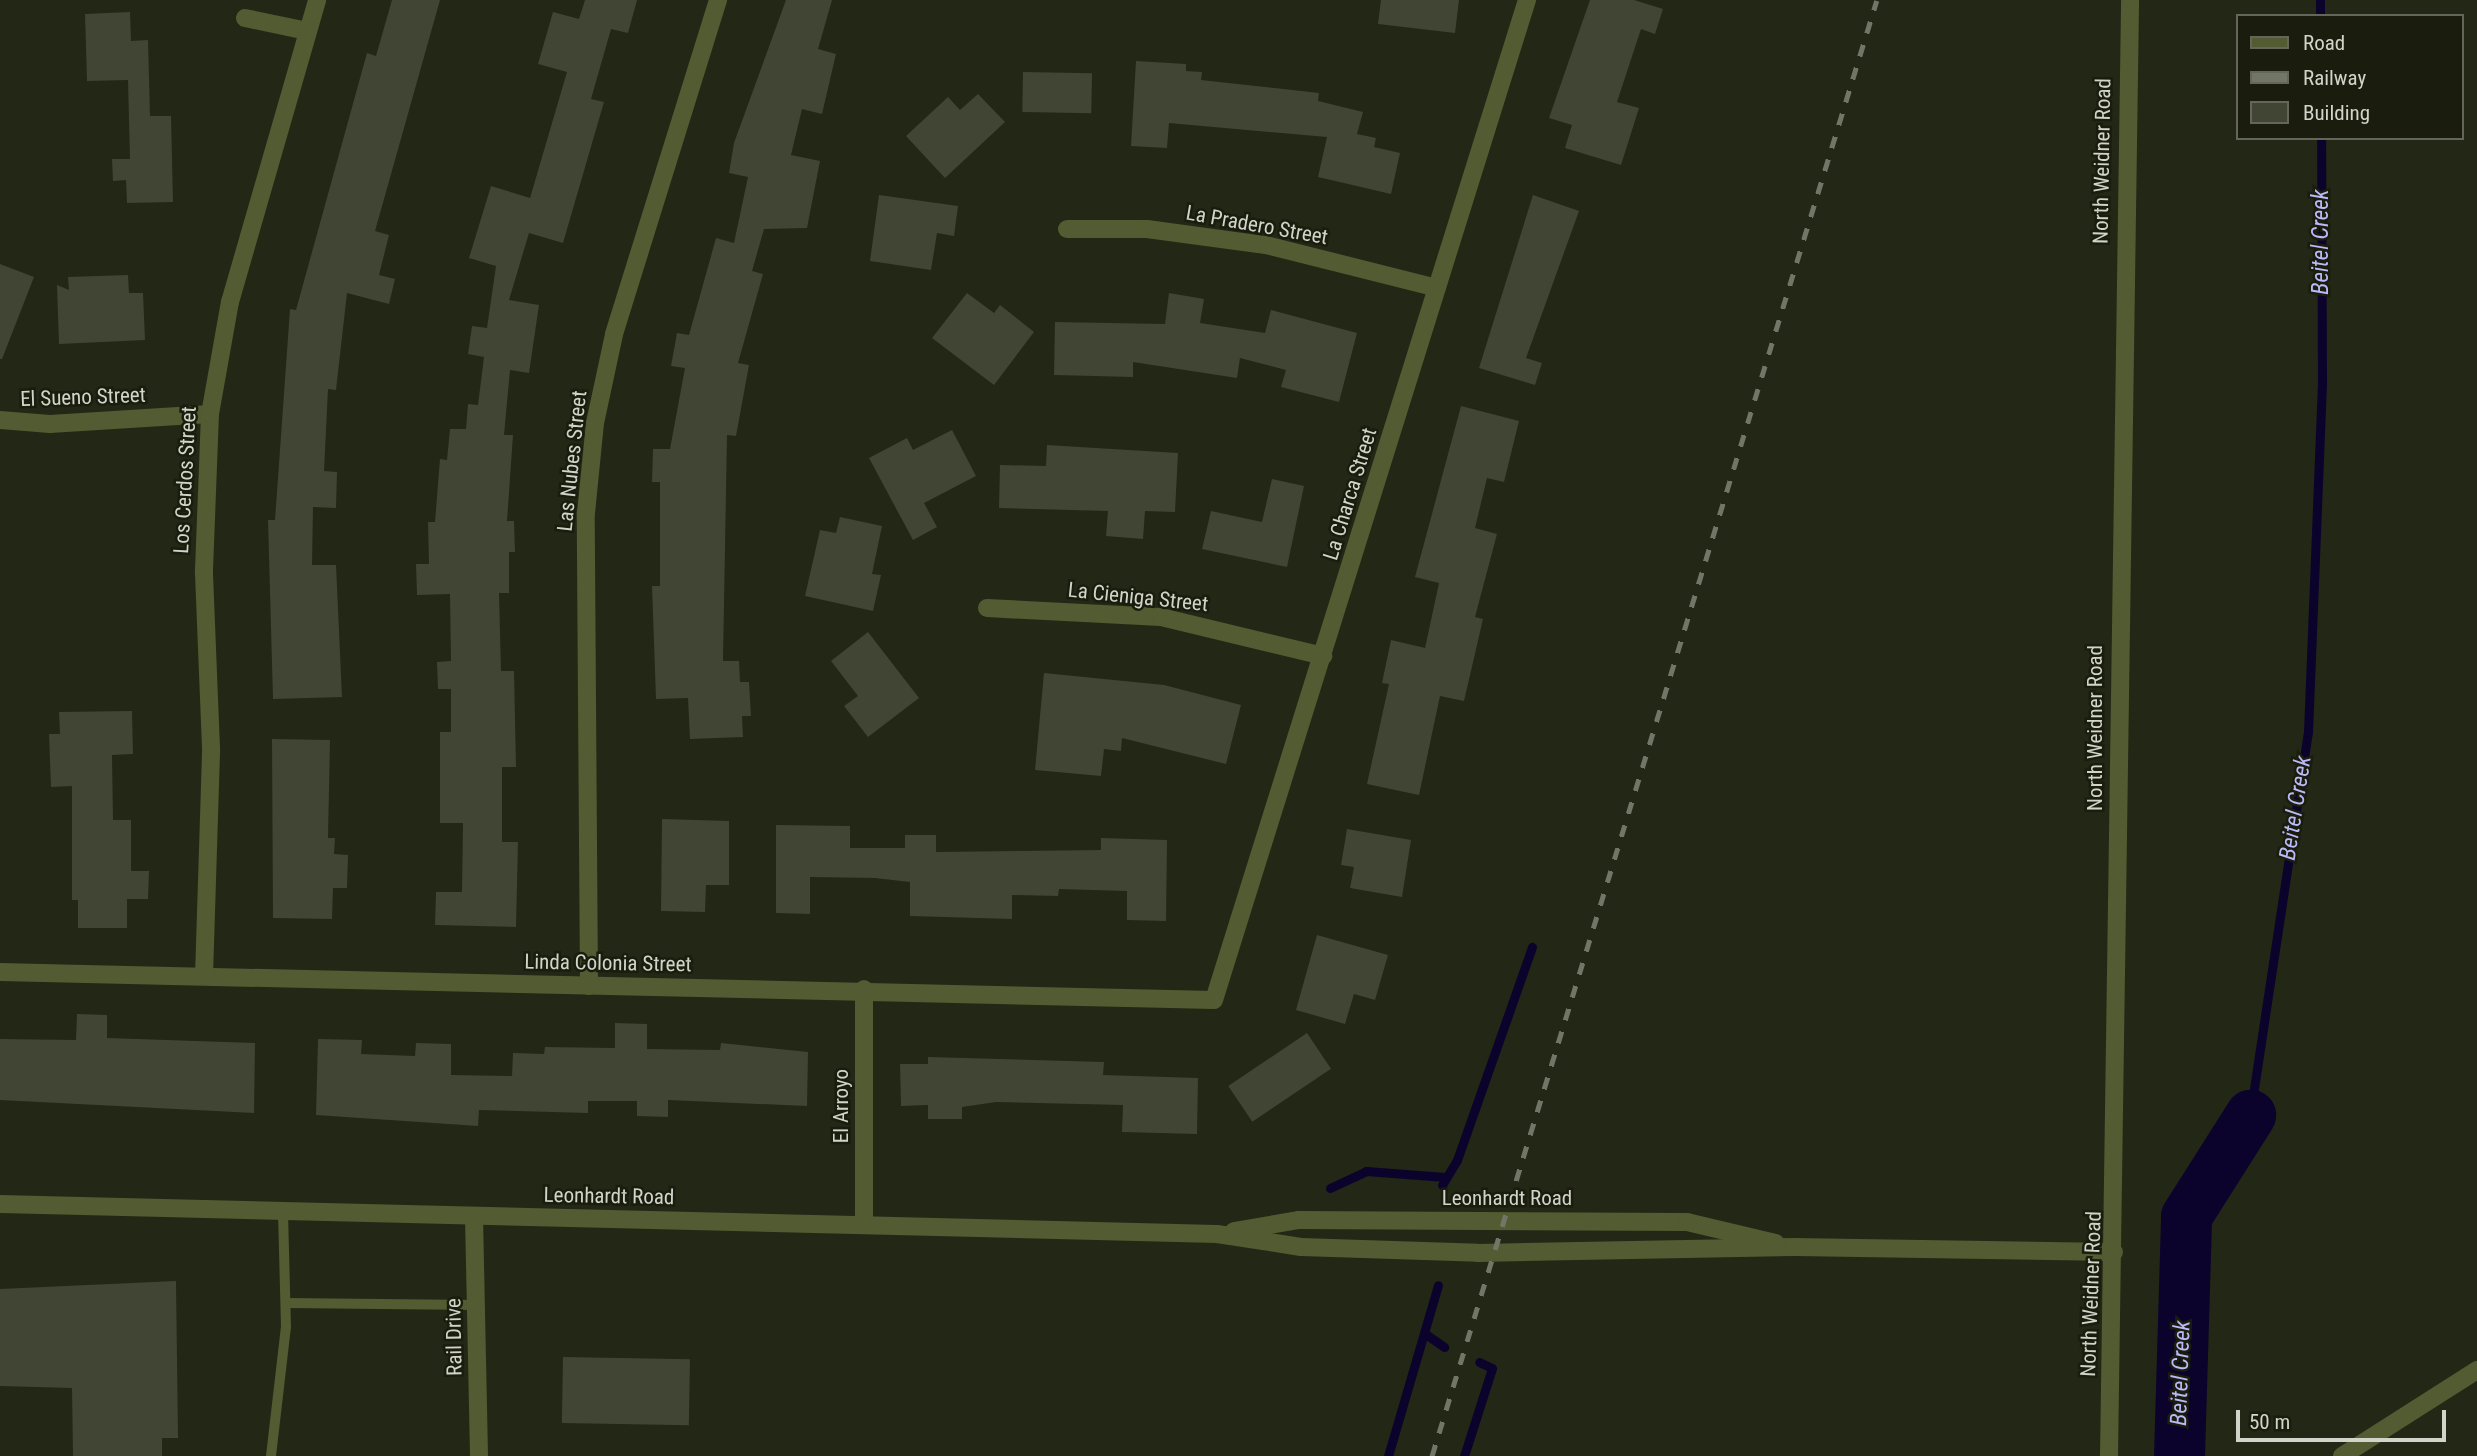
<!DOCTYPE html>
<style>
body{margin:0}
#map{position:relative;width:2477px;height:1456px;overflow:hidden;background:#232716;font-family:"Roboto Condensed",sans-serif}
div>[style]{position:absolute}
.stream>*{height:9px;margin:-4.5px;padding:0 4.5px;transform-origin:4.5px;border-radius:4.5px;background:#0c032c}
.river>*{height:51px;margin:-25.5px;padding:0 25.5px;transform-origin:25.5px;border-radius:25.5px;background:#0c032c}
.building>*{inset:0;background:#414533;transform-origin:0 0}
.service>*{height:10px;margin:-5px;padding:0 5px;transform-origin:5px;border-radius:5px;background:#525b31}
.minor>*{height:18px;margin:-9px;padding:0 9px;transform-origin:9px;border-radius:9px;background:#525b31}
.tertiary>*{height:18px;margin:-9px;padding:0 9px;transform-origin:9px;border-radius:9px;background:#525b31}
.rail>*{height:5px;margin-top:-2.5px;transform-origin:0;background:repeating-linear-gradient(90deg,#727667 0 12px,transparent 0 24px)}
span{translate:-50% -50%;white-space:nowrap;text-align:center;line-height:1.15;-webkit-text-stroke:5px #1a1d0d;paint-order:stroke}
.street-label{font-size:21px;color:#d1d4c9}
.water-label{font-size:23px;color:#bbbaf9;font-style:italic}
.legend{position:absolute;left:2236px;top:14px;width:228px;height:126px;box-sizing:border-box;background:#1a1d0d;border:2px solid #636658;margin:0;padding:9px 12px;list-style:none;font-size:21px;color:#d1d4c9}
.legend li{display:flex;align-items:center;gap:14px;height:35px}
.legend b{width:35px;border:2px solid #636658}
.scale{position:absolute;left:2236px;top:1410px;width:210px;height:32px;box-sizing:border-box;border:4px solid #d1d4c9;border-top:0;padding-left:9px;font-size:21px;line-height:24px;white-space:nowrap;color:#d1d4c9;-webkit-text-stroke:5px #1a1d0d;paint-order:stroke}
</style>
<div id="map">
<div class="stream">
<div style="left:2320px;top:0;width:16px;rotate:90deg"></div>
<div style="left:2250px;top:1115px;width:387px;rotate:-81.4deg"></div>
<div style="left:2308px;top:732px;width:346px;rotate:-87.7deg"></div>
<div style="left:2322px;top:386px;width:248px;rotate:-90.2deg"></div>
<div style="left:1442px;top:1185px;width:29px;rotate:-59deg"></div>
<div style="left:1457px;top:1160px;width:226px;rotate:-70.6deg"></div>
<div style="left:1330px;top:1188px;width:40px;rotate:-25deg"></div>
<div style="left:1366px;top:1171px;width:79px;rotate:4.3deg"></div>
<div style="left:1427px;top:1335px;width:21px;rotate:35deg"></div>
<div style="left:1388px;top:1456px;width:178px;rotate:-73.7deg"></div>
<div style="left:1464px;top:1456px;width:92px;rotate:-72.3deg"></div>
<div style="left:1492px;top:1368px;width:14px;rotate:-155deg"></div>
</div>
<div class="river">
<div style="left:2179px;top:1456px;width:240px;rotate:-88.3deg"></div>
<div style="left:2186px;top:1216px;width:120px;rotate:-57.6deg"></div>
</div>
<div class="building">
<div style="clip-path:polygon(392px 0,440px 0,375px 231px,389px 235px,379px 275px,395px 279px,389px 304px,347px 293px,336px 390px,328px 389px,324px 471px,337px 472px,336px 508px,313px 507px,312px 565px,336px 565px,342px 697px,273px 699px,268px 520px,275px 520px,290px 309px,296px 310px,367px 53px,376px 56px)"></div>
<div style="clip-path:polygon(585px 0,637px 0,628px 33px,611px 29px,591px 99px,604px 102px,563px 243px,529px 233px,509px 300px,539px 305px,529px 373px,510px 370px,504px 435px,513px 435px,507px 521px,514px 521px,515px 552px,509px 552px,509px 593px,499px 593px,501px 671px,514px 671px,516px 767px,502px 767px,502px 842px,518px 842px,516px 927px,435px 925px,436px 892px,462px 892px,463px 823px,440px 823px,440px 732px,451px 732px,451px 689px,438px 689px,437px 662px,451px 661px,450px 594px,417px 595px,416px 564px,429px 564px,428px 522px,435px 522px,440px 459px,447px 460px,450px 429px,466px 429px,468px 404px,478px 405px,484px 357px,468px 354px,472px 326px,487px 328px,496px 266px,469px 258px,491px 186px,530px 198px,567px 72px,538px 64px,553px 12px,579px 19px)"></div>
<div style="clip-path:polygon(786px 0,832px 0,818px 49px,836px 54px,822px 114px,802px 109px,791px 155px,820px 161px,807px 228px,764px 229px,752px 271px,763px 274px,738px 363px,749px 365px,736px 436px,727px 435px,723px 661px,739px 661px,740px 682px,749px 682px,751px 716px,742px 716px,743px 737px,690px 739px,688px 698px,656px 699px,652px 586px,660px 586px,660px 482px,652px 482px,653px 449px,670px 449px,685px 368px,671px 366px,677px 333px,689px 335px,716px 238px,734px 243px,748px 177px,729px 173px,734px 143px)"></div>
<div style="clip-path:polygon(1381px 0,1459px 0,1455px 33px,1378px 24px)"></div>
<div style="clip-path:polygon(1590px 0,1634px 0,1663px 9px,1655px 34px,1641px 29px,1617px 102px,1639px 108px,1621px 165px,1565px 148px,1572px 125px,1549px 118px)"></div>
<div style="clip-path:polygon(130px 12px,131px 41px,148px 40px,150px 116px,171px 116px,173px 202px,127px 203px,126px 180px,113px 181px,112px 159px,130px 159px,128px 80px,87px 81px,85px 14px)"></div>
<div style="clip-path:polygon(1136px 61px,1186px 64px,1186px 71px,1202px 72px,1201px 80px,1319px 93px,1318px 101px,1363px 112px,1357px 134px,1376px 138px,1374px 147px,1400px 153px,1391px 194px,1318px 177px,1327px 137px,1169px 123px,1167px 148px,1131px 146px)"></div>
<div style="left:1023px;top:72px;width:69px;height:40px;rotate:1deg"></div>
<div style="clip-path:polygon(978px 94px,1005px 122px,945px 178px,906px 136px,948px 97px,960px 110px)"></div>
<div style="clip-path:polygon(879px 195px,958px 206px,954px 236px,937px 233px,931px 270px,870px 261px)"></div>
<div style="clip-path:polygon(1533px 195px,1579px 211px,1526px 358px,1542px 363px,1535px 385px,1479px 368px)"></div>
<div style="clip-path:polygon(0 264px,34px 277px,2px 359px,0 359px)"></div>
<div style="clip-path:polygon(128px 275px,129px 293px,143px 293px,145px 340px,59px 344px,57px 285px,69px 290px,68px 277px)"></div>
<div style="clip-path:polygon(967px 293px,994px 313px,1000px 305px,1034px 332px,994px 385px,932px 338px)"></div>
<div style="clip-path:polygon(1169px 293px,1204px 299px,1200px 323px,1265px 333px,1271px 310px,1357px 333px,1339px 402px,1281px 387px,1286px 370px,1240px 358px,1237px 378px,1133px 362px,1133px 377px,1054px 375px,1055px 322px,1165px 324px)"></div>
<div style="clip-path:polygon(1461px 406px,1519px 421px,1504px 482px,1487px 478px,1475px 528px,1497px 534px,1475px 617px,1483px 619px,1464px 701px,1440px 696px,1419px 795px,1367px 784px,1389px 684px,1382px 683px,1391px 640px,1425px 648px,1439px 583px,1415px 577px)"></div>
<div style="clip-path:polygon(952px 430px,976px 476px,924px 503px,937px 527px,913px 540px,869px 458px,907px 438px,913px 450px)"></div>
<div style="clip-path:polygon(1047px 445px,1178px 453px,1175px 512px,1145px 511px,1143px 539px,1106px 536px,1108px 511px,999px 508px,1000px 465px,1046px 466px)"></div>
<div style="clip-path:polygon(1272px 479px,1304px 486px,1287px 567px,1202px 549px,1211px 511px,1262px 522px)"></div>
<div style="clip-path:polygon(840px 517px,882px 526px,872px 574px,881px 575px,873px 611px,805px 596px,820px 530px,836px 533px)"></div>
<div style="clip-path:polygon(868px 632px,919px 698px,868px 737px,844px 706px,858px 696px,831px 661px)"></div>
<div style="clip-path:polygon(1044px 673px,1164px 685px,1241px 705px,1226px 764px,1122px 738px,1121px 751px,1104px 749px,1101px 776px,1035px 770px)"></div>
<div style="clip-path:polygon(132px 711px,133px 754px,112px 755px,113px 820px,131px 820px,131px 871px,149px 871px,148px 899px,127px 899px,127px 928px,78px 928px,78px 900px,72px 900px,72px 786px,51px 787px,49px 734px,60px 734px,59px 712px)"></div>
<div style="clip-path:polygon(272px 739px,330px 740px,328px 838px,335px 838px,334px 854px,348px 855px,347px 888px,333px 888px,332px 919px,273px 918px)"></div>
<div style="clip-path:polygon(662px 819px,729px 821px,729px 885px,706px 885px,705px 912px,661px 911px)"></div>
<div style="clip-path:polygon(776px 825px,850px 826px,850px 848px,905px 848px,905px 835px,936px 835px,936px 852px,1101px 850px,1101px 838px,1167px 840px,1166px 921px,1127px 920px,1127px 891px,1059px 889px,1058px 896px,1012px 895px,1012px 919px,910px 916px,910px 882px,875px 878px,810px 877px,810px 914px,776px 913px)"></div>
<div style="clip-path:polygon(1347px 829px,1411px 840px,1402px 897px,1350px 888px,1354px 867px,1341px 865px)"></div>
<div style="clip-path:polygon(1317px 935px,1388px 955px,1375px 1000px,1354px 994px,1345px 1024px,1296px 1010px)"></div>
<div style="clip-path:polygon(77px 1014px,107px 1015px,107px 1038px,255px 1043px,254px 1113px,0 1100px,0 1039px,76px 1040px)"></div>
<div style="clip-path:polygon(615px 1023px,647px 1024px,647px 1049px,720px 1050px,721px 1043px,808px 1052px,807px 1106px,668px 1100px,668px 1117px,637px 1116px,637px 1101px,588px 1101px,588px 1113px,479px 1110px,478px 1126px,316px 1115px,318px 1039px,362px 1040px,361px 1054px,415px 1056px,416px 1043px,451px 1044px,451px 1075px,512px 1076px,513px 1053px,544px 1054px,545px 1047px,615px 1048px)"></div>
<div style="left:1307px;top:1033px;width:43px;height:95px;rotate:56deg"></div>
<div style="clip-path:polygon(928px 1057px,1104px 1062px,1103px 1075px,1198px 1078px,1197px 1134px,1122px 1132px,1123px 1105px,996px 1102px,962px 1107px,962px 1119px,928px 1119px,928px 1105px,901px 1106px,900px 1064px,928px 1064px)"></div>
<div style="clip-path:polygon(176px 1281px,178px 1438px,162px 1438px,162px 1456px,73px 1456px,72px 1388px,0 1386px,0 1289px)"></div>
<div style="left:563px;top:1357px;width:127px;height:66px;rotate:1deg"></div>
</div>
<div class="service">
<div style="left:286px;top:1303px;width:190px;rotate:0.6deg"></div>
<div style="left:271px;top:1456px;width:130px;rotate:-83.4deg"></div>
<div style="left:286px;top:1327px;width:116px;rotate:-91.5deg"></div>
</div>
<div class="minor">
<div style="left:245px;top:18px;width:63px;rotate:11.8deg"></div>
<div style="left:1067px;top:229px;width:80px"></div>
<div style="left:1147px;top:229px;width:120px;rotate:7.7deg"></div>
<div style="left:1266px;top:245px;width:176px;rotate:14.1deg"></div>
<div style="left:0;top:420px;width:50px;rotate:4.6deg"></div>
<div style="left:50px;top:424px;width:160px;rotate:-3.6deg"></div>
<div style="left:987px;top:608px;width:174px;rotate:3deg"></div>
<div style="left:1161px;top:617px;width:167px;rotate:13.5deg"></div>
<div style="left:0;top:972px;width:1214px;rotate:1.32deg"></div>
<div style="left:1214px;top:1000px;width:1048px;rotate:-72.62deg"></div>
<div style="left:204px;top:976px;width:228px;rotate:-88.2deg"></div>
<div style="left:211px;top:748px;width:178px;rotate:-92.3deg"></div>
<div style="left:204px;top:570px;width:156px;rotate:-87.8deg"></div>
<div style="left:210px;top:414px;width:114px;rotate:-79.9deg"></div>
<div style="left:230px;top:302px;width:314px;rotate:-73.9deg"></div>
<div style="left:589px;top:986px;width:473px;rotate:-90.4deg"></div>
<div style="left:586px;top:513px;width:90px;rotate:-84.3deg"></div>
<div style="left:595px;top:423px;width:91px;rotate:-77.9deg"></div>
<div style="left:614px;top:334px;width:350px;rotate:-72.7deg"></div>
<div style="left:864px;top:989px;width:234px;rotate:90deg"></div>
<div style="left:474px;top:1216px;width:240px;rotate:88.8deg"></div>
<div style="left:2342px;top:1456px;width:160px;rotate:-32.5deg"></div>
</div>
<div class="tertiary">
<div style="left:0;top:1204px;width:1217px;rotate:1.41deg"></div>
<div style="left:1217px;top:1234px;width:85px;rotate:8.8deg"></div>
<div style="left:1301px;top:1247px;width:177px;rotate:1.9deg"></div>
<div style="left:1478px;top:1253px;width:317px;rotate:-1.1deg"></div>
<div style="left:1795px;top:1247px;width:319px;rotate:0.9deg"></div>
<div style="left:1234px;top:1231px;width:66px;rotate:-9.6deg"></div>
<div style="left:1299px;top:1220px;width:388px;rotate:0.3deg"></div>
<div style="left:1687px;top:1222px;width:91px;rotate:13.3deg"></div>
<div style="left:2109px;top:1456px;width:1456px;rotate:-89.17deg"></div>
</div>
<div class="rail">
<div style="left:1432px;top:1456px;width:1522px;rotate:-73.01deg"></div>
</div>
<div class="street-label">
<span style="left:2102px;top:161px;rotate:-89deg">North Weidner Road</span>
<span style="left:1257px;top:225px;rotate:10deg">La Pradero Street</span>
<span style="left:83px;top:397px;rotate:-2deg">El Sueno Street</span>
<span style="left:572px;top:461px;rotate:-84deg">Las Nubes Street</span>
<span style="left:185px;top:480px;rotate:-87deg">Los Cerdos Street</span>
<span style="left:1350px;top:494px;rotate:-73deg">La Charca Street</span>
<span style="left:1138px;top:597px;rotate:6deg">La Cieniga Street</span>
<span style="left:2095px;top:728px;rotate:-90deg">North Weidner Road</span>
<span style="left:608px;top:963px;rotate:1deg">Linda Colonia Street</span>
<span style="left:841px;top:1106px;rotate:-90deg">El Arroyo</span>
<span style="left:609px;top:1196px;rotate:1deg">Leonhardt Road</span>
<span style="left:1507px;top:1198px">Leonhardt Road</span>
<span style="left:2091px;top:1294px;rotate:-88deg">North Weidner Road</span>
<span style="left:454px;top:1337px;rotate:-91deg">Rail Drive</span>
</div>
<div class="water-label">
<span style="left:2321px;top:242px;rotate:-90deg">Beitel Creek</span>
<span style="left:2296px;top:808px;rotate:-81deg">Beitel Creek</span>
<span style="left:2181px;top:1373px;rotate:-88deg">Beitel Creek</span>
</div>
<ul class="legend">
<li><b style="height:9px;background:#525b31"></b>Road</li>
<li><b style="height:9px;background:#727667"></b>Railway</li>
<li><b style="height:19px;background:#414533"></b>Building</li>
</ul>
<div class="scale">50 m</div>
</div>
